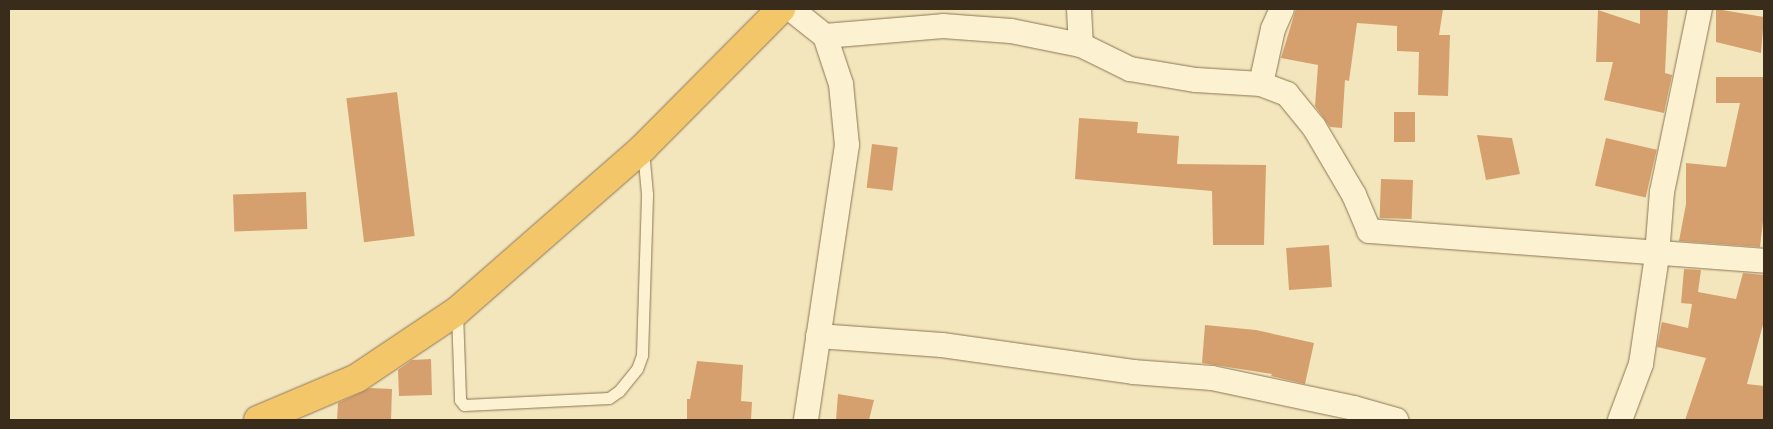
<!DOCTYPE html>
<style>
body{margin:0}
#map{position:relative;width:1773px;height:429px;overflow:hidden;background:#f3e6bd;font-family:Literata,serif}
div>[style]{position:absolute}
.building>*{inset:0;background:#d5a06e;transform-origin:0 0}
.roads{filter:drop-shadow(0 0 1px #8c7654) drop-shadow(0 0 1px #8c7654)}
.service>*{height:11px;margin:-5.5px;padding:0 5.5px;transform-origin:5.5px;border-radius:5.5px;background:#fcf2d1}
.minor>*{height:24px;margin:-12px;padding:0 12px;transform-origin:12px;border-radius:12px;background:#fcf2d1}
.trunk>*{height:28px;margin:-14px;padding:0 14px;transform-origin:14px;border-radius:14px;background:#f4c66a}
span{translate:-50% -50%;white-space:nowrap;text-align:center;line-height:1.15;-webkit-text-stroke:4px #f9efcd;paint-order:stroke}
.frame{position:absolute;inset:0;border:10px solid #3a2c1a;pointer-events:none}
</style>
<div id="map">
<div class="building">
<div style="clip-path:polygon(1296px 9px,1443px 9px,1439px 35px,1450px 35px,1448px 96px,1418px 95px,1419px 52px,1397px 51px,1397px 26px,1357px 23px,1349px 81px,1345px 80px,1342px 128px,1330px 127px,1315px 106px,1318px 65px,1281px 58px)"></div>
<div style="clip-path:polygon(1640px 9px,1668px 9px,1665px 73px,1672px 75px,1664px 113px,1604px 100px,1613px 62px,1596px 62px,1598px 10px,1640px 24px)"></div>
<div style="clip-path:polygon(1716px 9px,1764px 17px,1761px 53px,1716px 42px)"></div>
<div style="clip-path:polygon(1716px 77px,1764px 77px,1764px 213px,1760px 247px,1679px 241px,1686px 204px,1686px 163px,1726px 167px,1740px 103px,1716px 103px)"></div>
<div style="left:397px;top:92px;width:145px;height:51px;rotate:83deg"></div>
<div style="left:1394px;top:112px;width:21px;height:30px"></div>
<div style="clip-path:polygon(1079px 118px,1138px 122px,1137px 133px,1179px 136px,1177px 164px,1266px 165px,1264px 245px,1213px 245px,1212px 191px,1075px 179px)"></div>
<div style="clip-path:polygon(1477px 135px,1512px 138px,1520px 174px,1486px 180px)"></div>
<div style="left:1606px;top:138px;width:52px;height:49px;rotate:13deg"></div>
<div style="left:872px;top:144px;width:26px;height:44px;rotate:7deg"></div>
<div style="left:1381px;top:179px;width:32px;height:39px;rotate:2deg"></div>
<div style="left:306px;top:192px;width:37px;height:73px;rotate:88deg"></div>
<div style="left:1329px;top:245px;width:42px;height:43px;rotate:86deg"></div>
<div style="clip-path:polygon(1684px 269px,1701px 270px,1698px 292px,1736px 299px,1743px 273px,1764px 275px,1764px 321px,1747px 384px,1764px 386px,1764px 420px,1685px 420px,1706px 358px,1657px 347px,1662px 322px,1688px 328px,1692px 304px,1681px 303px)"></div>
<div style="clip-path:polygon(1205px 325px,1256px 330px,1314px 343px,1305px 384px,1271px 376px,1272px 374px,1202px 363px)"></div>
<div style="clip-path:polygon(431px 359px,432px 395px,399px 396px,398px 370px,412px 360px)"></div>
<div style="clip-path:polygon(697px 361px,743px 365px,741px 401px,752px 402px,751px 420px,687px 420px,687px 399px,690px 399px)"></div>
<div style="clip-path:polygon(370px 388px,392px 389px,391px 420px,337px 420px,338px 403px)"></div>
<div style="clip-path:polygon(838px 394px,874px 400px,869px 420px,836px 420px)"></div>
</div>
<div class="roads">
<div class="service">
<div style="left:457px;top:312px;width:88px;rotate:88deg"></div>
<div style="left:460px;top:400px;width:6px;rotate:51deg"></div>
<div style="left:464px;top:405px;width:145px;rotate:-2.8deg"></div>
<div style="left:609px;top:398px;width:12px;rotate:-35deg"></div>
<div style="left:619px;top:391px;width:28px;rotate:-51deg"></div>
<div style="left:637px;top:369px;width:15px;rotate:-70deg"></div>
<div style="left:642px;top:355px;width:161px;rotate:-88.2deg"></div>
<div style="left:647px;top:194px;width:44px;rotate:-95.2deg"></div>
</div>
<div class="minor">
<div style="left:791px;top:9px;width:43px;rotate:38.5deg"></div>
<div style="left:825px;top:36px;width:51px;rotate:71.6deg"></div>
<div style="left:841px;top:84px;width:61px;rotate:84.4deg"></div>
<div style="left:847px;top:145px;width:278px;rotate:98.5deg"></div>
<div style="left:1079px;top:9px;width:36px;rotate:87deg"></div>
<div style="left:825px;top:36px;width:118px;rotate:-4.8deg"></div>
<div style="left:943px;top:26px;width:68px;rotate:4.2deg"></div>
<div style="left:1011px;top:31px;width:71px;rotate:11.3deg"></div>
<div style="left:1081px;top:45px;width:55px;rotate:26.1deg"></div>
<div style="left:1130px;top:69px;width:67px;rotate:9.5deg"></div>
<div style="left:1196px;top:80px;width:65px;rotate:3.5deg"></div>
<div style="left:1261px;top:84px;width:28px;rotate:21deg"></div>
<div style="left:1287px;top:94px;width:43px;rotate:50.7deg"></div>
<div style="left:1314px;top:127px;width:79px;rotate:59.5deg"></div>
<div style="left:1354px;top:195px;width:39px;rotate:67deg"></div>
<div style="left:1369px;top:231px;width:396px;rotate:4.3deg"></div>
<div style="left:1261px;top:84px;width:56px;rotate:-77.7deg"></div>
<div style="left:1273px;top:29px;width:22px;rotate:-66deg"></div>
<div style="left:818px;top:336px;width:124px;rotate:4.2deg"></div>
<div style="left:942px;top:345px;width:193px;rotate:8deg"></div>
<div style="left:1133px;top:372px;width:79px;rotate:4.3deg"></div>
<div style="left:1212px;top:378px;width:145px;rotate:11.9deg"></div>
<div style="left:1354px;top:408px;width:44px;rotate:15.9deg"></div>
<div style="left:1620px;top:420px;width:60px;rotate:-69.4deg"></div>
<div style="left:1641px;top:364px;width:110px;rotate:-81.6deg"></div>
<div style="left:1657px;top:255px;width:63px;rotate:-85.5deg"></div>
<div style="left:1662px;top:192px;width:187px;rotate:-78.3deg"></div>
</div>
<div class="trunk">
<div style="left:258px;top:420px;width:108px;rotate:-23deg"></div>
<div style="left:357px;top:378px;width:120px;rotate:-33.8deg"></div>
<div style="left:457px;top:311px;width:247px;rotate:-41.2deg"></div>
<div style="left:643px;top:148px;width:196px;rotate:-45.2deg"></div>
</div>
</div>
<div class="frame"></div>
</div>
